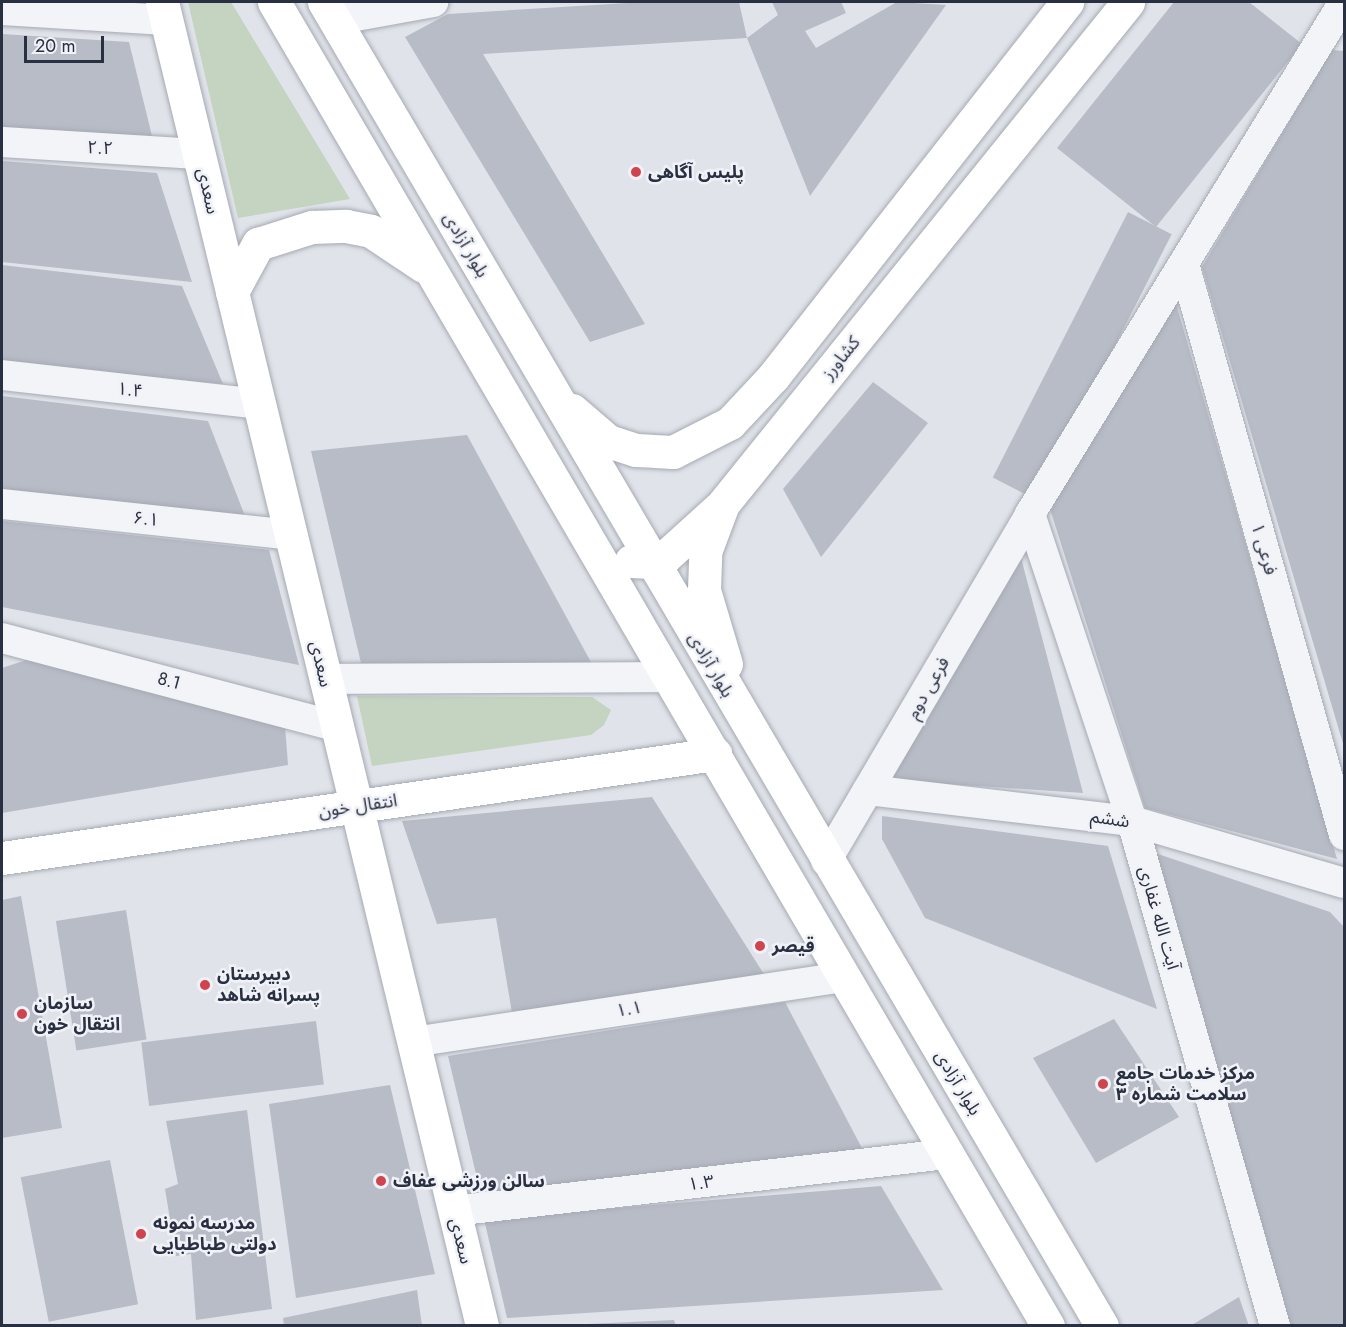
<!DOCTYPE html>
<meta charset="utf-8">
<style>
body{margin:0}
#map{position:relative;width:1346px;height:1327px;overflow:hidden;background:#e0e3e9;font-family:Jost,"Noto Sans Arabic",sans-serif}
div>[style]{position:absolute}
.green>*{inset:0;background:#c5d3c1}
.building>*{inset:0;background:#b7bcc6;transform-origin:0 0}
.roads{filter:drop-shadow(0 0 2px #a5aab3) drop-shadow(0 0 2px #a5aab3)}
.minor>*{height:30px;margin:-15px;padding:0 15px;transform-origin:15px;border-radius:15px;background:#f3f4f8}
.major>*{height:33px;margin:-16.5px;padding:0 16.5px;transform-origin:16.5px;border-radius:16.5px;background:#fff}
.dots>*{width:16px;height:16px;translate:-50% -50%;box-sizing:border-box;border:3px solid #f0f2f7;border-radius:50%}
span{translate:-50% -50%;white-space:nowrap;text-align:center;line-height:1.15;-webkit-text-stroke:5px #f0f2f7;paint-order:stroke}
.street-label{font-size:18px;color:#293041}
.poi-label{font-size:18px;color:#293041;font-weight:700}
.left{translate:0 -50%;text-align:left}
.frame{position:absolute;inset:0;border:3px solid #293041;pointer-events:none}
.scale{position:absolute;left:24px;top:36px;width:80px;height:27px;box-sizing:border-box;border:3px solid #293041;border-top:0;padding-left:8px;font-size:18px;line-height:21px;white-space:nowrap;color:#293041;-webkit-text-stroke:4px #f0f2f7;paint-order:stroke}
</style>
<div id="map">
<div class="green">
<div style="clip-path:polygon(188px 2px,231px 2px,350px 199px,238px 218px)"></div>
<div style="clip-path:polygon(357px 696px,592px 697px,611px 710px,604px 725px,591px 735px,372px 766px)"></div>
</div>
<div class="building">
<div style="clip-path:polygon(644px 2px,739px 2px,747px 38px,483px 54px,645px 324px,590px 342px,405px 37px,448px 14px)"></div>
<div style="clip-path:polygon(772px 2px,841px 2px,846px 13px,805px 31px,816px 48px,897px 2px,946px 5px,810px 196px,747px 38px,778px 15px)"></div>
<div style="clip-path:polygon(1174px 2px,1249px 2px,1302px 44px,1156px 227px,1057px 148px)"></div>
<div style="clip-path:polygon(2px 34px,129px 42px,152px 136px,2px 128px)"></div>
<div style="clip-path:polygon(1332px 50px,1344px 51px,1344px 747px,1202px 267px)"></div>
<div style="clip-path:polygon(2px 161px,157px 173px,192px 282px,2px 262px)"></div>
<div style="left:1128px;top:212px;width:49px;height:298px;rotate:27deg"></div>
<div style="clip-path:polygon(2px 265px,182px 286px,223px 384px,2px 364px)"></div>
<div style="clip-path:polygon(1175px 300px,1337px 859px,1145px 808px,1050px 509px)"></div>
<div style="clip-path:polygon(873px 382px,928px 423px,821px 557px,783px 489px)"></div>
<div style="clip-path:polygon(2px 396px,208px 421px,245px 516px,2px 490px)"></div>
<div style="clip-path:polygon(467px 435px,592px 664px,361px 663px,311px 451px)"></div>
<div style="clip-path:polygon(2px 521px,269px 550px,299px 665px,2px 607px)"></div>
<div style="clip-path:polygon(1020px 554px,1083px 793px,886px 780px)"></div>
<div style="clip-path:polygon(54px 651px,284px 712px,288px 765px,2px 813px,2px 668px)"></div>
<div style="clip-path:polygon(652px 797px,767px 979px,512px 1013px,496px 918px,437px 924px,402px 821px)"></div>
<div style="clip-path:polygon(882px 816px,1108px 846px,1157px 1009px,925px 918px,882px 839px)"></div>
<div style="clip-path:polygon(1155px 853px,1330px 912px,1344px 927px,1344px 1326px,1290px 1326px)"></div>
<div style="clip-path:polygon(21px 896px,62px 1128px,2px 1138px,2px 900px)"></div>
<div style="left:126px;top:910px;width:131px;height:71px;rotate:81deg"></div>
<div style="clip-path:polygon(785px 1002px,864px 1152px,481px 1195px,448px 1056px)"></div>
<div style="clip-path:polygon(1114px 1019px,1179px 1117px,1096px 1163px,1033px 1058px)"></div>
<div style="left:316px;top:1021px;width:64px;height:176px;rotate:83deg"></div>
<div style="clip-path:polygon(390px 1085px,435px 1274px,296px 1298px,269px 1104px)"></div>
<div style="clip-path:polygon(247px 1110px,272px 1309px,196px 1320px,191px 1254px,176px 1256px,165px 1189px,178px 1184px,166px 1121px)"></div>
<div style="left:110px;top:1160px;width:147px;height:91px;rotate:79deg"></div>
<div style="clip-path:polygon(881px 1186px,943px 1290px,507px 1318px,484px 1219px)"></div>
<div style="clip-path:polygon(417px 1290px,422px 1326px,284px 1326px,283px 1318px)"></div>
<div style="clip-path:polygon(1239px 1297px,1249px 1326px,1190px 1326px)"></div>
<div style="clip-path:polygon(674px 1320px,676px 1326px,588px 1326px,588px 1324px)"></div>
</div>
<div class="roads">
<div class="minor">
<div style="left:2px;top:10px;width:164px;rotate:3.5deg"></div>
<div style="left:334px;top:20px;width:101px;rotate:-10.3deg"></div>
<div style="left:2px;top:142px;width:197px;rotate:3.5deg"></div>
<div style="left:1184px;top:264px;width:593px;rotate:74.35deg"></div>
<div style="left:2px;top:375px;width:259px;rotate:6.4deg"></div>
<div style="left:2px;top:504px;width:290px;rotate:6.1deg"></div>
<div style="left:1030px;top:514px;width:324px;rotate:71.6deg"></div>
<div style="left:1132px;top:821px;width:525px;rotate:74.19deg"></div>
<div style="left:2px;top:638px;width:345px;rotate:14.8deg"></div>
<div style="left:325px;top:679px;width:344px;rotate:-0.3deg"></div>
<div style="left:868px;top:790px;width:266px;rotate:6.7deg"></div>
<div style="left:1132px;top:821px;width:221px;rotate:16.3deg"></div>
<div style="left:826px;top:861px;width:403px;rotate:-59.5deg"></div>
<div style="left:1030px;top:514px;width:601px;rotate:-58.48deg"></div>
<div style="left:413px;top:1042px;width:436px;rotate:-8.6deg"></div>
<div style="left:454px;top:1211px;width:497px;rotate:-6.6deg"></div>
</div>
<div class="major">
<div style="left:162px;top:2px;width:1362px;rotate:76.41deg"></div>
<div style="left:274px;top:2px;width:1534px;rotate:59.69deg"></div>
<div style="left:324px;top:2px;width:1536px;rotate:59.56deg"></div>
<div style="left:232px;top:292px;width:55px;rotate:-61.6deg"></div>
<div style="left:258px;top:244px;width:57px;rotate:-17.5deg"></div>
<div style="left:312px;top:227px;width:34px;rotate:-2deg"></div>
<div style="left:346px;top:226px;width:25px;rotate:11deg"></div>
<div style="left:371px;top:231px;width:63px;rotate:33.9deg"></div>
<div style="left:572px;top:410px;width:48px;rotate:40.7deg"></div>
<div style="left:608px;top:441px;width:29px;rotate:18deg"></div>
<div style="left:636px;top:450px;width:37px;rotate:3deg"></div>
<div style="left:673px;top:452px;width:64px;rotate:-27deg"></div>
<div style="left:730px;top:423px;width:63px;rotate:-46.9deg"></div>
<div style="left:773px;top:377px;width:477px;rotate:-51.9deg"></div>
<div style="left:631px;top:561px;width:21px;rotate:3deg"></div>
<div style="left:652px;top:562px;width:14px;rotate:-21deg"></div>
<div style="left:665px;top:557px;width:73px;rotate:-42.2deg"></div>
<div style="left:726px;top:664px;width:77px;rotate:-106.6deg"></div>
<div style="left:704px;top:590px;width:38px;rotate:-88deg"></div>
<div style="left:705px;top:552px;width:51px;rotate:-69.4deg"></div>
<div style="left:723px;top:504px;width:645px;rotate:-51.1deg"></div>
<div style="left:2px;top:858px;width:721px;rotate:-8.3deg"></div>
</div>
</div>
<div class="dots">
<div style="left:636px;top:172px;background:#d0444e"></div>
<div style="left:760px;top:946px;background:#d0444e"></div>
<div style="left:205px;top:985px;background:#d0444e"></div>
<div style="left:22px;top:1014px;background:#d0444e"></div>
<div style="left:1103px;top:1084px;background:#d0444e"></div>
<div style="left:381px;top:1181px;background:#d0444e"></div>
<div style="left:141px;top:1234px;background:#d0444e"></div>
</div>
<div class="street-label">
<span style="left:100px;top:148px;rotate:3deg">۲.۲</span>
<span style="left:208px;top:191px;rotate:77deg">سعدی</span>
<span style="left:466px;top:245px;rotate:60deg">بلوار آزادی</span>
<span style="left:841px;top:358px;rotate:-51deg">کشاورز</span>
<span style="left:130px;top:390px;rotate:6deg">۱.۴</span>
<span style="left:146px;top:519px;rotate:6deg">۶.۱</span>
<span style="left:1264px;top:549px;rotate:74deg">فرعی ۱</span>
<span style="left:321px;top:664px;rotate:77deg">سعدی</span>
<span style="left:711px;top:665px;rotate:60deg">بلوار آزادی</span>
<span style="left:169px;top:681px;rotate:15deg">8.1</span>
<span style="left:928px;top:688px;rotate:-60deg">فرعی دوم</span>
<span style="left:358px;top:806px;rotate:-8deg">انتقال خون</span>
<span style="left:1110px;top:819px;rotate:8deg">ششم</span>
<span style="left:1159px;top:918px;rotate:74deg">آیت الله غفاری</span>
<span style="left:629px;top:1009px;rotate:-9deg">۱.۱</span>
<span style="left:958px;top:1083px;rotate:59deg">بلوار آزادی</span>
<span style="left:701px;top:1183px;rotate:-7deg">۱.۳</span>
<span style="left:461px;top:1241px;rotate:76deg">سعدی</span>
</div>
<div class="poi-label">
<span class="left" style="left:648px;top:172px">پلیس آگاهی</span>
<span class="left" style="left:772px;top:946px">قیصر</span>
<span class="left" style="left:217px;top:985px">دبیرستان<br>پسرانه شاهد</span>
<span class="left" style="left:34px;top:1014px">سازمان<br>انتقال خون</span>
<span class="left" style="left:1116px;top:1084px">مرکز خدمات جامع<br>سلامت شماره ۳</span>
<span class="left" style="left:393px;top:1181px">سالن ورزشی عفاف</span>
<span class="left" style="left:153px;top:1234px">مدرسه نمونه<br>دولتی طباطبایی</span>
</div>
<div class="frame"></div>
<div class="scale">20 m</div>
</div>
